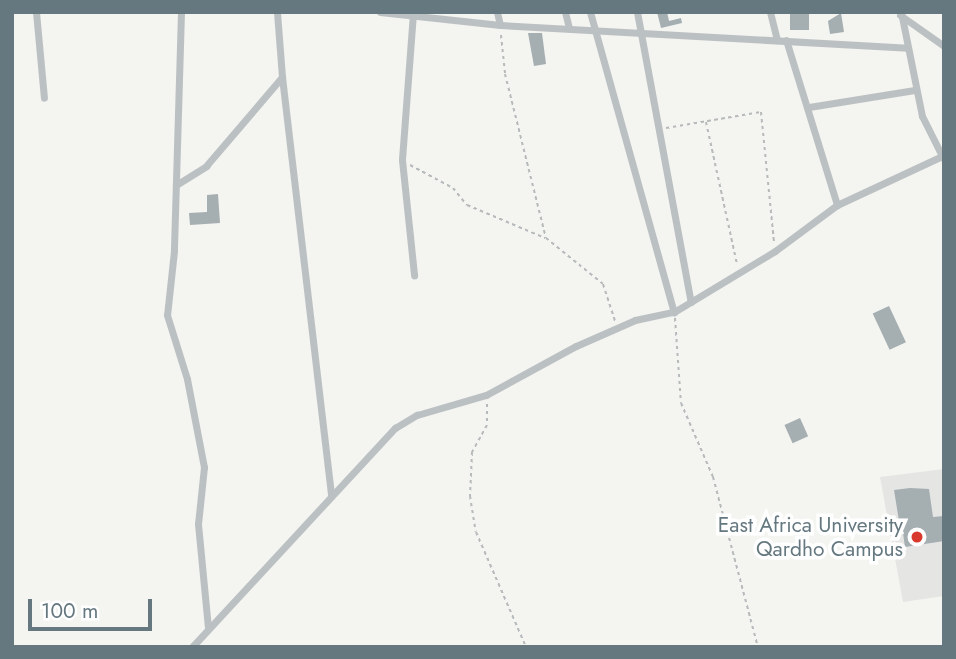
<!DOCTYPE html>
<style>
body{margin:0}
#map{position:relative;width:956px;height:659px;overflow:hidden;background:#f4f4f1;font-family:Jost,sans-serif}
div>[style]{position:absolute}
.built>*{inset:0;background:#e5e5e4}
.building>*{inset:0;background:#a5aeb1;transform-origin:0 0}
.path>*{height:2px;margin-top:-1px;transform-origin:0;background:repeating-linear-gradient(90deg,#b6babb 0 3.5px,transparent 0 7px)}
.street>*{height:7px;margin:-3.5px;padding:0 3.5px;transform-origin:3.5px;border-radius:3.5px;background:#bbc1c3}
.dots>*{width:19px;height:19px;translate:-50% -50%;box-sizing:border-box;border:4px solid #fff;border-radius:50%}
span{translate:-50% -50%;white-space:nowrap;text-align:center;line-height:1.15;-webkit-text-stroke:7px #fff;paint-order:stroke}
.poi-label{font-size:21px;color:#657880}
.right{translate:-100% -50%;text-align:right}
.frame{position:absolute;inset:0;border:14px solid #657880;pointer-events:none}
.scale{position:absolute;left:28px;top:599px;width:124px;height:32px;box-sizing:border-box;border:4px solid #657880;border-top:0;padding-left:9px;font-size:21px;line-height:24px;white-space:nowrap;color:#657880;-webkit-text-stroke:5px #fff;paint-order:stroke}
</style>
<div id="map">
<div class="built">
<div style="clip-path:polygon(944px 469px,944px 596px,903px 602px,880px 477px)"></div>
</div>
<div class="building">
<div style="clip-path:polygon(657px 12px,667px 12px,669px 21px,681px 18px,682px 23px,661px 28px)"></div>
<div style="left:790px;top:12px;width:19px;height:18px"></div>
<div style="clip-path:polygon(841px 13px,844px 32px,830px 34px,828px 21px)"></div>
<div style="clip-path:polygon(528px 33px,542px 33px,546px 64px,534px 66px)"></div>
<div style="clip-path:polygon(218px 194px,220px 223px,190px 225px,189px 213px,207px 212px,207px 195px)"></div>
<div style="left:889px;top:306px;width:40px;height:18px;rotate:65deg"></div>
<div style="left:800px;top:418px;width:20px;height:17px;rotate:66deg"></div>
<div style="clip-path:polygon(910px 488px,929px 489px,933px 517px,944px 516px,944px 541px,905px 547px,903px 533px,889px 536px,886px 523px,899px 521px,894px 490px)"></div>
</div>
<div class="path">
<div style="left:501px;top:35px;width:39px;rotate:84deg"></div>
<div style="left:505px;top:74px;width:169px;rotate:76deg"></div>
<div style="left:546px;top:238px;width:73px;rotate:38.9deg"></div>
<div style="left:603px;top:284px;width:39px;rotate:72deg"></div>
<div style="left:706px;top:122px;width:145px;rotate:77.7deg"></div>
<div style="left:666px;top:128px;width:96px;rotate:-9.6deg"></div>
<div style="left:761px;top:112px;width:132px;rotate:84.3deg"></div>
<div style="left:410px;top:165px;width:49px;rotate:28.1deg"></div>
<div style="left:453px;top:188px;width:22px;rotate:51deg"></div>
<div style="left:467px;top:205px;width:85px;rotate:22.9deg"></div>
<div style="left:675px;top:318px;width:85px;rotate:86deg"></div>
<div style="left:681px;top:403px;width:81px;rotate:66.6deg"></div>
<div style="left:713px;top:477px;width:176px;rotate:75.2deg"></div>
<div style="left:487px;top:404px;width:21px;rotate:90deg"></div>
<div style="left:487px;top:425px;width:31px;rotate:119deg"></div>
<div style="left:472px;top:452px;width:44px;rotate:92.6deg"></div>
<div style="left:470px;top:496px;width:36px;rotate:81deg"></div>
<div style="left:476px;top:532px;width:125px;rotate:66.5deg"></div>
</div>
<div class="street">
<div style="left:36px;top:12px;width:86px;rotate:84.7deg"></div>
<div style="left:181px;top:12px;width:239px;rotate:91.7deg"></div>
<div style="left:174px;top:251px;width:64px;rotate:96.2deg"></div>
<div style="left:167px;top:315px;width:67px;rotate:72.6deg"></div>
<div style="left:187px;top:379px;width:90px;rotate:79.1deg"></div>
<div style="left:204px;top:467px;width:57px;rotate:96deg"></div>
<div style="left:198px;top:524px;width:103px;rotate:84.5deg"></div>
<div style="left:380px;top:12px;width:121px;rotate:6.2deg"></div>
<div style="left:500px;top:25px;width:408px;rotate:3.2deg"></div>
<div style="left:497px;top:12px;width:13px;rotate:77deg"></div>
<div style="left:565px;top:12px;width:16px;rotate:76deg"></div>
<div style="left:590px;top:12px;width:312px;rotate:74.4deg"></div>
<div style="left:637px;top:12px;width:295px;rotate:79.5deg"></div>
<div style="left:770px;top:12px;width:29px;rotate:76deg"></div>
<div style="left:901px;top:12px;width:106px;rotate:78.6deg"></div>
<div style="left:922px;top:116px;width:47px;rotate:63.4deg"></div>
<div style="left:413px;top:13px;width:147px;rotate:94.3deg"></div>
<div style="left:402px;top:160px;width:116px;rotate:84deg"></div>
<div style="left:900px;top:15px;width:54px;rotate:35.2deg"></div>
<div style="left:786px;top:40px;width:173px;rotate:72.8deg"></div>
<div style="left:282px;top:77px;width:422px;rotate:83.3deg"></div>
<div style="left:809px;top:107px;width:107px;rotate:-9.1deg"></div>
<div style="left:176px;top:185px;width:36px;rotate:-32deg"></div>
<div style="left:206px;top:166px;width:117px;rotate:-49.5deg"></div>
<div style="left:282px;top:77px;width:65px;rotate:-94.4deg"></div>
<div style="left:192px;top:647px;width:299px;rotate:-47.2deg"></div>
<div style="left:395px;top:428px;width:26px;rotate:-31deg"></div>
<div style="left:417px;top:415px;width:72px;rotate:-16.2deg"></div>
<div style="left:486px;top:395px;width:102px;rotate:-28.6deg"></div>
<div style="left:576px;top:346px;width:64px;rotate:-23.8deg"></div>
<div style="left:635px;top:320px;width:40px;rotate:-12deg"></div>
<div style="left:674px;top:312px;width:118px;rotate:-31.1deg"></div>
<div style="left:775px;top:251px;width:77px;rotate:-36.6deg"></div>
<div style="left:837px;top:205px;width:116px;rotate:-25deg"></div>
</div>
<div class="dots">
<div style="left:917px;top:537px;background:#d9392c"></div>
</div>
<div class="poi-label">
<span class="right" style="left:903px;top:537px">East Africa University<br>Qardho Campus</span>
</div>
<div class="frame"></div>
<div class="scale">100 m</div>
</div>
